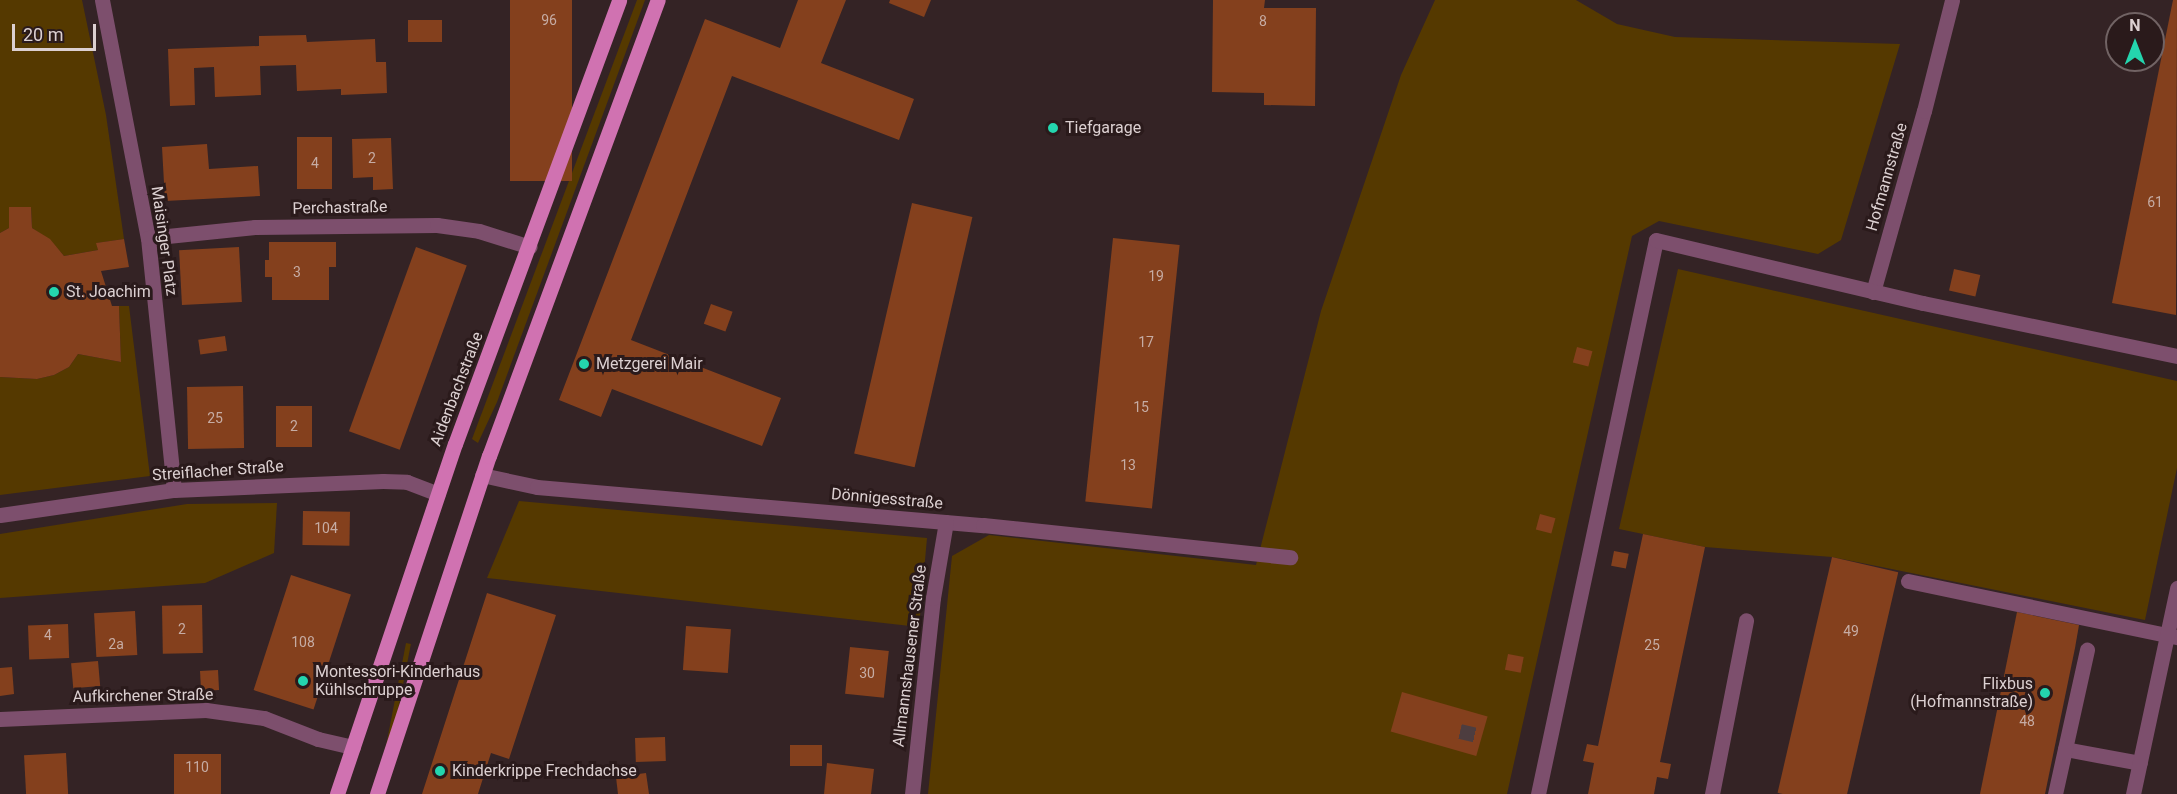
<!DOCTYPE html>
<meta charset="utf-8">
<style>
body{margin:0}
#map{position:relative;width:2177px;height:794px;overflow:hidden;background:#342325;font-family:Roboto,sans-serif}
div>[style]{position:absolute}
.green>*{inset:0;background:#553900;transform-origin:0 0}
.building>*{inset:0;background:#84401d;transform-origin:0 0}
.minor-tunnel>*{height:15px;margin-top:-7.5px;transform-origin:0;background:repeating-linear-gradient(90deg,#4d3d3f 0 15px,transparent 0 23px)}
.minor>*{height:15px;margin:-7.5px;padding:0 7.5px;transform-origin:7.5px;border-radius:7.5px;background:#7d4f6d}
.major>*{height:15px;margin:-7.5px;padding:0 7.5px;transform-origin:7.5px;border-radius:7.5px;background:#d072b1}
.dots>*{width:16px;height:16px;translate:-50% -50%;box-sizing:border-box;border:3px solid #2a1a1b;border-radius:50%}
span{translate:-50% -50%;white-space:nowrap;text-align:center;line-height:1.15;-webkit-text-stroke:6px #2a1a1b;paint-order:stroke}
.number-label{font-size:14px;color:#c6aca4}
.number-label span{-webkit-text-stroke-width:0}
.poi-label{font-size:16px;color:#dcd0d1}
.left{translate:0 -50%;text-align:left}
.right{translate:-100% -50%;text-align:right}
.street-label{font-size:16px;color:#dcd0d1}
.north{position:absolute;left:2105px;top:12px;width:60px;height:60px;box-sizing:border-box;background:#2a1a1b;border:2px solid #716364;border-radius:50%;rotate:0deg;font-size:16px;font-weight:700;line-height:24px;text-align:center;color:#dcd0d1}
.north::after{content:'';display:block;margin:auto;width:21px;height:27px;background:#24d5ae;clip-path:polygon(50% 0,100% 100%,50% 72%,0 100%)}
.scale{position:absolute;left:12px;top:24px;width:84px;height:27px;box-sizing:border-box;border:3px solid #dcd0d1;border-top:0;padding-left:8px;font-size:18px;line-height:21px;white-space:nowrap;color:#dcd0d1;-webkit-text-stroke:4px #2a1a1b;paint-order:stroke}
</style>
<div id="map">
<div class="green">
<div style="clip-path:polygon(0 0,82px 0,106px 115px,124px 239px,97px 243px,98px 250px,64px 256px,50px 240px,32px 228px,31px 207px,9px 228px,0 233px)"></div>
<div style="clip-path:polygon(637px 0,645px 0,497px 402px,478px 443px,472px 439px)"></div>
<div style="clip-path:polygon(1435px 0,1576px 0,1617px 24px,1675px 37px,1900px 44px,1841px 240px,1818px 254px,1659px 221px,1632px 236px,1507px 794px,928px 794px,952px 556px,989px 535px,1256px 565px,1321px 311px,1401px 75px)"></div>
<div style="clip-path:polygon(1678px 269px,2177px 381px,2177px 468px,2145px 620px,1832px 557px,1705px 547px,1619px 529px)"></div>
<div style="clip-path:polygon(119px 306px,129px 306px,150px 476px,0 495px,0 377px,37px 379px,54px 375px,69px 367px,78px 354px,121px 362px)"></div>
<div style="clip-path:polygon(519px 501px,927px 538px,919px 627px,487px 578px)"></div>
<div style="clip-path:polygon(277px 503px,274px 553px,205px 583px,0 598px,0 534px,187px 504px)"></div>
<div style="left:406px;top:643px;width:5px;height:159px;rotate:11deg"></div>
</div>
<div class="building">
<div style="left:510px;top:0;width:62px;height:181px"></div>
<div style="clip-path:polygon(798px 0,846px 0,821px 63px,914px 99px,899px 140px,732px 76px,631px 340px,781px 398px,762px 446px,612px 389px,601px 417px,559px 400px,705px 19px,780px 48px)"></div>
<div style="clip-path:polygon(890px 0,931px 0,924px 17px,889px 3px)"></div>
<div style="clip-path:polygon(1213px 0,1265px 0,1264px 8px,1316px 8px,1315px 106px,1264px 105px,1264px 93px,1212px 92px)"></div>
<div style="clip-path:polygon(2173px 0,2177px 0,2176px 315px,2112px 303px)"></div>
<div style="left:408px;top:20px;width:34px;height:22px"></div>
<div style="clip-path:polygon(306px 35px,307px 42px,375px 39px,376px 62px,386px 62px,387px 93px,341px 95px,341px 89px,297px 91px,296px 65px,260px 66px,261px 95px,215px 97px,214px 67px,194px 68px,195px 105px,170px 106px,168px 49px,259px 46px,259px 36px)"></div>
<div style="left:297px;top:137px;width:35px;height:52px"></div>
<div style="clip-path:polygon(391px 138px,393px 189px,373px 190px,373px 177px,353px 178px,352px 139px)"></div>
<div style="clip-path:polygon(207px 144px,209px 169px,258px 166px,260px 196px,165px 201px,162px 147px)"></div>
<div style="left:912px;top:203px;width:62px;height:257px;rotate:13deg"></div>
<div style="clip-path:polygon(9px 207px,31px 207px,32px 228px,50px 239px,64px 256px,98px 250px,96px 243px,124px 239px,129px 267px,101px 271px,112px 306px,119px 306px,121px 362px,78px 354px,69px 367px,54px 375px,37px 379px,0 377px,0 233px,9px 228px)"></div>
<div style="left:1113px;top:238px;width:67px;height:265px;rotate:6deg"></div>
<div style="clip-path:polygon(269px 242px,336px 242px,336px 267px,329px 267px,329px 300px,272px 300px,272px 277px,265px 277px,265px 260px,269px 260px)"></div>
<div style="left:239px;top:247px;width:55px;height:60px;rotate:87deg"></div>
<div style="left:416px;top:247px;width:54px;height:196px;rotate:20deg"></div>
<div style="left:1954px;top:269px;width:27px;height:22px;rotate:13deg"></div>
<div style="left:711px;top:304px;width:23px;height:21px;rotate:20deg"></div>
<div style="left:225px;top:336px;width:15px;height:27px;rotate:82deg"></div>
<div style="left:1577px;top:347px;width:16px;height:16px;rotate:15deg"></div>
<div style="left:243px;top:386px;width:62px;height:56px;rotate:89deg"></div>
<div style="left:276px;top:406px;width:36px;height:41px"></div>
<div style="left:303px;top:511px;width:47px;height:34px;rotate:1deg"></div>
<div style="left:1540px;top:514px;width:16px;height:16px;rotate:15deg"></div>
<div style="clip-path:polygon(1643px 534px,1705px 547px,1660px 762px,1671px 764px,1668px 779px,1657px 777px,1654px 794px,1588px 794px,1594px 763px,1583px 761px,1587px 744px,1598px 746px)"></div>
<div style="left:1614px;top:551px;width:15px;height:15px;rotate:11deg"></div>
<div style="left:1832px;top:557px;width:68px;height:242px;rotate:13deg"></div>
<div style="left:291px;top:575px;width:63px;height:121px;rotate:18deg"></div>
<div style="clip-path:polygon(487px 593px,556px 615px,509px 759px,491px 753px,478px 794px,422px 794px)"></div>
<div style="left:202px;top:605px;width:48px;height:40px;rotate:89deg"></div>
<div style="left:135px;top:611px;width:44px;height:41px;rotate:87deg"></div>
<div style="clip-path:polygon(2017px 612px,2079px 625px,2075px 648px,2045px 794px,1980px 794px)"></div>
<div style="left:68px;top:624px;width:34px;height:40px;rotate:88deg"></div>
<div style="left:686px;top:626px;width:45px;height:44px;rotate:4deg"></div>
<div style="left:850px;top:647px;width:39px;height:47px;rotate:6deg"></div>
<div style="left:1508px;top:654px;width:16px;height:16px;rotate:11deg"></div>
<div style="left:98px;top:661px;width:25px;height:27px;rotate:85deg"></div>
<div style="clip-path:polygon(12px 667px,14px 694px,0 696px,0 668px)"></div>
<div style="left:218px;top:670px;width:20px;height:18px;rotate:87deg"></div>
<div style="left:1402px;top:692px;width:89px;height:41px;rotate:16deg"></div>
<div style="left:665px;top:737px;width:24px;height:30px;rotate:88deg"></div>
<div style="left:790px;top:745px;width:32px;height:21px"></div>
<div style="left:66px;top:753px;width:41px;height:42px;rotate:87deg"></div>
<div style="left:174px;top:754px;width:47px;height:40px"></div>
<div style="clip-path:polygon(827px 763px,874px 769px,871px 794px,824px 794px)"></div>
<div style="clip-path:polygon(646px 773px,649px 794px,618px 794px,616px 777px)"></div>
</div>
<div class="minor-tunnel">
<div style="left:1460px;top:731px;width:22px;rotate:13deg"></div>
</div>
<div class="minor">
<div style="left:102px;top:0;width:242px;rotate:79.1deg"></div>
<div style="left:148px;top:238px;width:253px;rotate:84.1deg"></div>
<div style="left:148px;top:238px;width:108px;rotate:-5.9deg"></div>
<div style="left:255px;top:227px;width:182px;rotate:-0.6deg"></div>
<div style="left:437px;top:225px;width:42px;rotate:8.1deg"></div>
<div style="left:479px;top:231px;width:53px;rotate:17.4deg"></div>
<div style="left:1873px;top:292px;width:188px;rotate:-74.3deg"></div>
<div style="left:1924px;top:111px;width:114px;rotate:-75.8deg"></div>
<div style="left:482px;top:475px;width:56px;rotate:12.3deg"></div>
<div style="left:537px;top:487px;width:448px;rotate:4.9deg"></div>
<div style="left:983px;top:525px;width:309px;rotate:6deg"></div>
<div style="left:0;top:515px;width:176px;rotate:-8.2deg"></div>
<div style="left:174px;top:490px;width:209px;rotate:-2.5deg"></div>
<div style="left:383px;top:481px;width:24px;rotate:2deg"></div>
<div style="left:407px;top:482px;width:33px;rotate:21deg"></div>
<div style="left:1908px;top:581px;width:275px;rotate:11.8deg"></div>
<div style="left:0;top:719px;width:206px;rotate:-2.5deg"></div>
<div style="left:206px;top:710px;width:59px;rotate:7.9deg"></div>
<div style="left:264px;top:718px;width:58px;rotate:21.3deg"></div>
<div style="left:318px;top:739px;width:36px;rotate:13deg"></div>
<div style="left:2065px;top:749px;width:76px;rotate:10.6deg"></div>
<div style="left:912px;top:794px;width:197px;rotate:-83.9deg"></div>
<div style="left:933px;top:598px;width:77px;rotate:-80.3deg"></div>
<div style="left:1538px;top:794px;width:566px;rotate:-77.98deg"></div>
<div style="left:1656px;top:240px;width:274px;rotate:13.3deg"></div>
<div style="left:1923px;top:303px;width:259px;rotate:11.8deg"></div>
<div style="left:1712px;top:794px;width:177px;rotate:-78.9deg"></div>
<div style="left:2055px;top:794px;width:148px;rotate:-77.5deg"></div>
<div style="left:2133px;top:794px;width:211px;rotate:-77.9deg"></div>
</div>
<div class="major">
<div style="left:337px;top:794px;width:369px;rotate:-71.4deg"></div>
<div style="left:455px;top:444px;width:473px;rotate:-69.7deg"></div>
<div style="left:377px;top:794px;width:356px;rotate:-71.7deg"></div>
<div style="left:489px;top:456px;width:486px;rotate:-69.7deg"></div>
</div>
<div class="dots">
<div style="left:1053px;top:128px;background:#24d5ae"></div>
<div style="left:54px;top:292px;background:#24d5ae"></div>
<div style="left:584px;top:364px;background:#24d5ae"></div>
<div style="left:303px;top:681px;background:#24d5ae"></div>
<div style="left:2045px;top:693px;background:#24d5ae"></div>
<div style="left:440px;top:771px;background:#24d5ae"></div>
</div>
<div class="number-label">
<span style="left:549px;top:20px">96</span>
<span style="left:1263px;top:21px">8</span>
<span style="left:372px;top:158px">2</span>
<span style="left:315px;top:163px">4</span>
<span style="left:2155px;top:202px">61</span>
<span style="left:297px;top:272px">3</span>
<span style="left:1156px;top:276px">19</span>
<span style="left:1146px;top:342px">17</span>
<span style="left:1141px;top:407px">15</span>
<span style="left:215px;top:418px">25</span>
<span style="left:294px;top:426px">2</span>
<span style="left:1128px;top:465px">13</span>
<span style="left:326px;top:528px">104</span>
<span style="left:182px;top:629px">2</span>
<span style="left:1851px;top:631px">49</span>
<span style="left:48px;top:635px">4</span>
<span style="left:303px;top:642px">108</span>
<span style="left:116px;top:644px">2a</span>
<span style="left:1652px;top:645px">25</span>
<span style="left:867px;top:673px">30</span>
<span style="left:2027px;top:721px">48</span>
<span style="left:197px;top:767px">110</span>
</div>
<div class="poi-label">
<span class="left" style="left:1065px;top:128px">Tiefgarage</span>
<span class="left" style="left:66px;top:292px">St. Joachim</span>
<span class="left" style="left:596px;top:364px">Metzgerei Mair</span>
<span class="left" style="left:315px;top:681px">Montessori-Kinderhaus<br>Kühlschruppe</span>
<span class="right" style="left:2033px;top:693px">Flixbus<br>(Hofmannstraße)</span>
<span class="left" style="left:452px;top:771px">Kinderkrippe Frechdachse</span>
</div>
<div class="street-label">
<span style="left:1887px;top:177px;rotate:-74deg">Hofmannstraße</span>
<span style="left:340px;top:208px;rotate:-1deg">Perchastraße</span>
<span style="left:164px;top:241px;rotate:82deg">Maisinger Platz</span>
<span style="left:457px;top:389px;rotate:-69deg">Aidenbachstraße</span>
<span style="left:218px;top:471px;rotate:-4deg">Streiflacher Straße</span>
<span style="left:887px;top:499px;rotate:5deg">Dönnigesstraße</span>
<span style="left:910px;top:656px;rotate:-83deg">Allmannshausener Straße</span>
<span style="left:143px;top:696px;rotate:-1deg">Aufkirchener Straße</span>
</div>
<div class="north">N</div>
<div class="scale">20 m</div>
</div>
